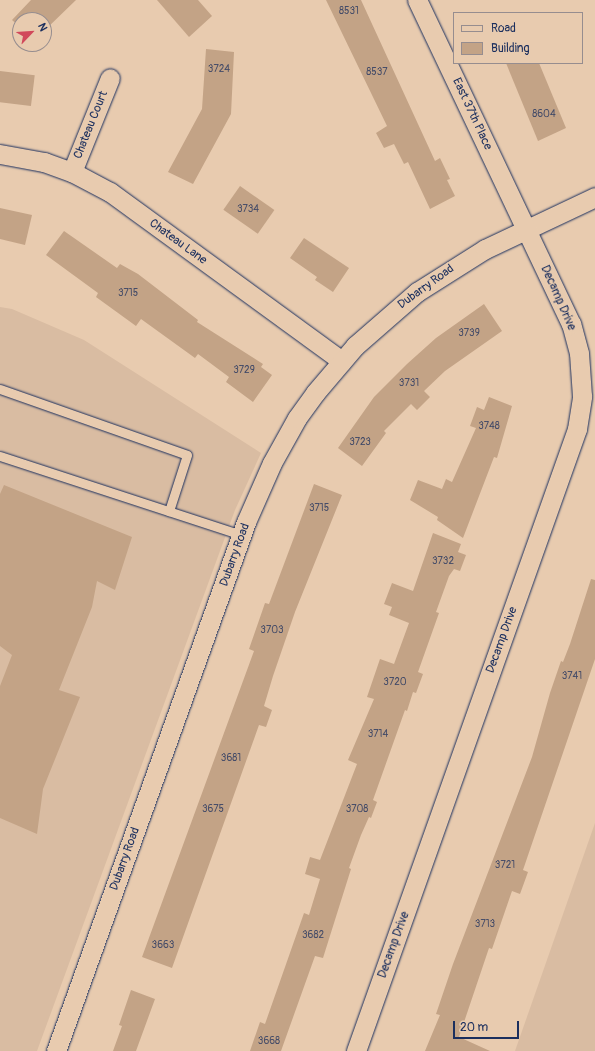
<!DOCTYPE html>
<style>
body{margin:0}
#map{position:relative;width:595px;height:1051px;overflow:hidden;background:#e8cbaf;font-family:Pangolin,sans-serif}
div>[style]{position:absolute}
.built>*{inset:0;background:#d9bca2}
.building>*{inset:0;background:#c3a386;transform-origin:0 0}
.roads{filter:drop-shadow(0 0 1px #1b2f5e) drop-shadow(0 0 1px #1b2f5e)}
.lane>*{height:9px;margin:-4.5px;padding:0 4.5px;transform-origin:4.5px;border-radius:4.5px;background:#e8cbaf}
.street>*{height:19px;margin:-9.5px;padding:0 9.5px;transform-origin:9.5px;border-radius:9.5px;background:#e8cbaf}
span{translate:-50% -50%;white-space:nowrap;text-align:center;line-height:1.15;-webkit-text-stroke:3px #e8cbaf;paint-order:stroke}
.number-label{font-size:10px;color:#454c68}
.number-label span{-webkit-text-stroke-width:0}
.street-label{font-size:12px;color:#1b2f5e}
.legend{position:absolute;left:453px;top:12px;width:130px;height:52px;box-sizing:border-box;background:#e8cbaf;border:1px solid #968d8f;margin:0;padding:5px 7px;list-style:none;font-size:12px;color:#1b2f5e}
.legend li{display:flex;align-items:center;gap:8px;height:20px}
.legend b{width:20px;border:1px solid #968d8f}
.north{position:absolute;left:12px;top:12px;width:40px;height:40px;box-sizing:border-box;background:#e8cbaf;border:1px solid #968d8f;border-radius:50%;rotate:65deg;font-size:11px;font-weight:700;line-height:16px;text-align:center;color:#1b2f5e}
.north::after{content:'';display:block;margin:auto;width:14px;height:18px;background:#d1495b;clip-path:polygon(50% 0,100% 100%,50% 72%,0 100%)}
.scale{position:absolute;left:453px;top:1021px;width:66px;height:18px;box-sizing:border-box;border:2px solid #1b2f5e;border-top:0;padding-left:5px;font-size:12px;line-height:14px;white-space:nowrap;color:#1b2f5e;-webkit-text-stroke:3px #e8cbaf;paint-order:stroke}
</style>
<div id="map">
<div class="built">
<div style="clip-path:polygon(0 307px,12px 309px,84px 340px,261px 453px,235px 510px,37px 1051px,0 1051px)"></div>
<div style="clip-path:polygon(595px 823px,595px 1051px,515px 1051px)"></div>
</div>
<div class="building">
<div style="clip-path:polygon(31px 0,76px 0,44px 31px,44px 20px,20px 20px,20px 27px,12px 20px)"></div>
<div style="clip-path:polygon(157px 0,198px 0,212px 16px,189px 37px)"></div>
<div style="clip-path:polygon(326px 0,361px 0,435px 161px,440px 158px,450px 179px,447px 180px,455px 196px,430px 209px,408px 162px,404px 164px,394px 144px,384px 148px,376px 133px,387px 126px)"></div>
<div style="clip-path:polygon(206px 49px,234px 52px,231px 114px,193px 184px,168px 172px,202px 109px)"></div>
<div style="clip-path:polygon(506px 63px,539px 63px,566px 128px,538px 141px)"></div>
<div style="left:0;top:71px;width:35px;height:31px;rotate:7deg"></div>
<div style="left:240px;top:186px;width:42px;height:29px;rotate:35deg"></div>
<div style="clip-path:polygon(0 208px,32px 215px,25px 245px,0 239px)"></div>
<div style="clip-path:polygon(64px 231px,117px 268px,120px 264px,138px 274px,198px 320px,197px 322px,263px 364px,261px 367px,272px 375px,253px 402px,226px 382px,229px 377px,198px 354px,195px 358px,141px 319px,136px 326px,96px 297px,98px 293px,46px 255px)"></div>
<div style="clip-path:polygon(304px 238px,349px 268px,333px 292px,315px 280px,317px 277px,290px 258px)"></div>
<div style="clip-path:polygon(484px 304px,502px 331px,445px 371px,424px 391px,430px 397px,417px 410px,411px 404px,384px 431px,386px 433px,362px 466px,338px 448px,374px 397px,407px 364px,436px 338px)"></div>
<div style="clip-path:polygon(489px 397px,512px 406px,497px 458px,494px 457px,463px 538px,437px 520px,438px 517px,410px 500px,418px 480px,442px 489px,446px 479px,452px 482px,476px 428px,470px 426px,477px 407px,484px 410px)"></div>
<div style="clip-path:polygon(314px 484px,342px 495px,295px 612px,273px 676px,264px 706px,272px 710px,266px 727px,259px 725px,172px 968px,142px 957px,254px 651px,249px 649px,265px 603px,269px 604px)"></div>
<div style="clip-path:polygon(4px 485px,132px 537px,115px 590px,97px 581px,92px 607px,59px 690px,80px 697px,43px 789px,37px 834px,0 818px,0 686px,12px 655px,0 646px,0 494px)"></div>
<div style="clip-path:polygon(433px 533px,461px 544px,458px 552px,466px 555px,460px 571px,454px 569px,449px 576px,436px 612px,439px 613px,418px 672px,423px 674px,416px 693px,413px 692px,407px 711px,405px 710px,373px 800px,377px 802px,371px 818px,369px 817px,361px 835px,349px 868px,351px 869px,323px 958px,315px 956px,281px 1051px,250px 1051px,260px 1022px,265px 1024px,304px 913px,309px 915px,320px 879px,305px 874px,310px 857px,320px 860px,357px 764px,348px 760px,374px 699px,367px 697px,380px 659px,394px 664px,409px 623px,389px 615px,392px 607px,384px 604px,392px 583px,413px 591px)"></div>
<div style="clip-path:polygon(591px 579px,595px 580px,595px 659px,523px 870px,528px 872px,520px 894px,512px 891px,492px 949px,489px 948px,459px 1037px,490px 1051px,425px 1051px,440px 1015px,436px 1014px,453px 964px,532px 757px,550px 693px,561px 661px,563px 662px,570px 644px)"></div>
<div style="clip-path:polygon(131px 990px,155px 999px,136px 1051px,113px 1051px,122px 1026px,119px 1025px)"></div>
</div>
<div class="roads">
<div class="lane">
<div style="left:0;top:389px;width:198px;rotate:19.4deg"></div>
<div style="left:187px;top:455px;width:59px;rotate:107.8deg"></div>
<div style="left:0;top:456px;width:255px;rotate:18.1deg"></div>
</div>
<div class="street">
<div style="left:0;top:154px;width:45px;rotate:10.3deg"></div>
<div style="left:44px;top:162px;width:30px;rotate:20deg"></div>
<div style="left:72px;top:172px;width:43px;rotate:27.8deg"></div>
<div style="left:110px;top:192px;width:287px;rotate:36.1deg"></div>
<div style="left:72px;top:172px;width:101px;rotate:-68deg"></div>
<div style="left:56px;top:1051px;width:562px;rotate:-70.24deg"></div>
<div style="left:246px;top:522px;width:64px;rotate:-66.2deg"></div>
<div style="left:272px;top:463px;width:51px;rotate:-60.9deg"></div>
<div style="left:297px;top:418px;width:31px;rotate:-54deg"></div>
<div style="left:315px;top:393px;width:62px;rotate:-49.6deg"></div>
<div style="left:355px;top:346px;width:82px;rotate:-41.1deg"></div>
<div style="left:417px;top:292px;width:80px;rotate:-32.3deg"></div>
<div style="left:485px;top:249px;width:122px;rotate:-25.3deg"></div>
<div style="left:356px;top:1051px;width:660px;rotate:-70.44deg"></div>
<div style="left:577px;top:429px;width:33px;rotate:-81deg"></div>
<div style="left:582px;top:396px;width:43px;rotate:-94deg"></div>
<div style="left:579px;top:353px;width:30px;rotate:-105deg"></div>
<div style="left:571px;top:324px;width:359px;rotate:-115.4deg"></div>
</div>
</div>
<div class="number-label">
<span style="left:349px;top:12px">8531</span>
<span style="left:219px;top:70px">3724</span>
<span style="left:377px;top:73px">8537</span>
<span style="left:544px;top:115px">8604</span>
<span style="left:248px;top:210px">3734</span>
<span style="left:128px;top:294px">3715</span>
<span style="left:469px;top:334px">3739</span>
<span style="left:244px;top:371px">3729</span>
<span style="left:409px;top:384px">3731</span>
<span style="left:489px;top:427px">3748</span>
<span style="left:360px;top:443px">3723</span>
<span style="left:319px;top:509px">3715</span>
<span style="left:443px;top:562px">3732</span>
<span style="left:272px;top:631px">3703</span>
<span style="left:572px;top:677px">3741</span>
<span style="left:395px;top:683px">3720</span>
<span style="left:378px;top:735px">3714</span>
<span style="left:231px;top:759px">3681</span>
<span style="left:213px;top:810px">3675</span>
<span style="left:357px;top:810px">3708</span>
<span style="left:505px;top:866px">3721</span>
<span style="left:485px;top:925px">3713</span>
<span style="left:313px;top:936px">3682</span>
<span style="left:163px;top:946px">3663</span>
<span style="left:269px;top:1042px">3668</span>
</div>
<div class="street-label">
<span style="left:472px;top:114px;rotate:65deg">East 37th Place</span>
<span style="left:91px;top:125px;rotate:-68deg">Chateau Court</span>
<span style="left:178px;top:242px;rotate:36deg">Chateau Lane</span>
<span style="left:426px;top:287px;rotate:-36deg">Dubarry Road</span>
<span style="left:558px;top:298px;rotate:66deg">Decamp Drive</span>
<span style="left:235px;top:555px;rotate:-70deg">Dubarry Road</span>
<span style="left:502px;top:640px;rotate:-70deg">Decamp Drive</span>
<span style="left:125px;top:859px;rotate:-70deg">Dubarry Road</span>
<span style="left:394px;top:945px;rotate:-70deg">Decamp Drive</span>
</div>
<ul class="legend">
<li><b style="height:5px;background:#e8cbaf"></b>Road</li>
<li><b style="height:11px;background:#c3a386"></b>Building</li>
</ul>
<div class="north">N</div>
<div class="scale">20 m</div>
</div>
